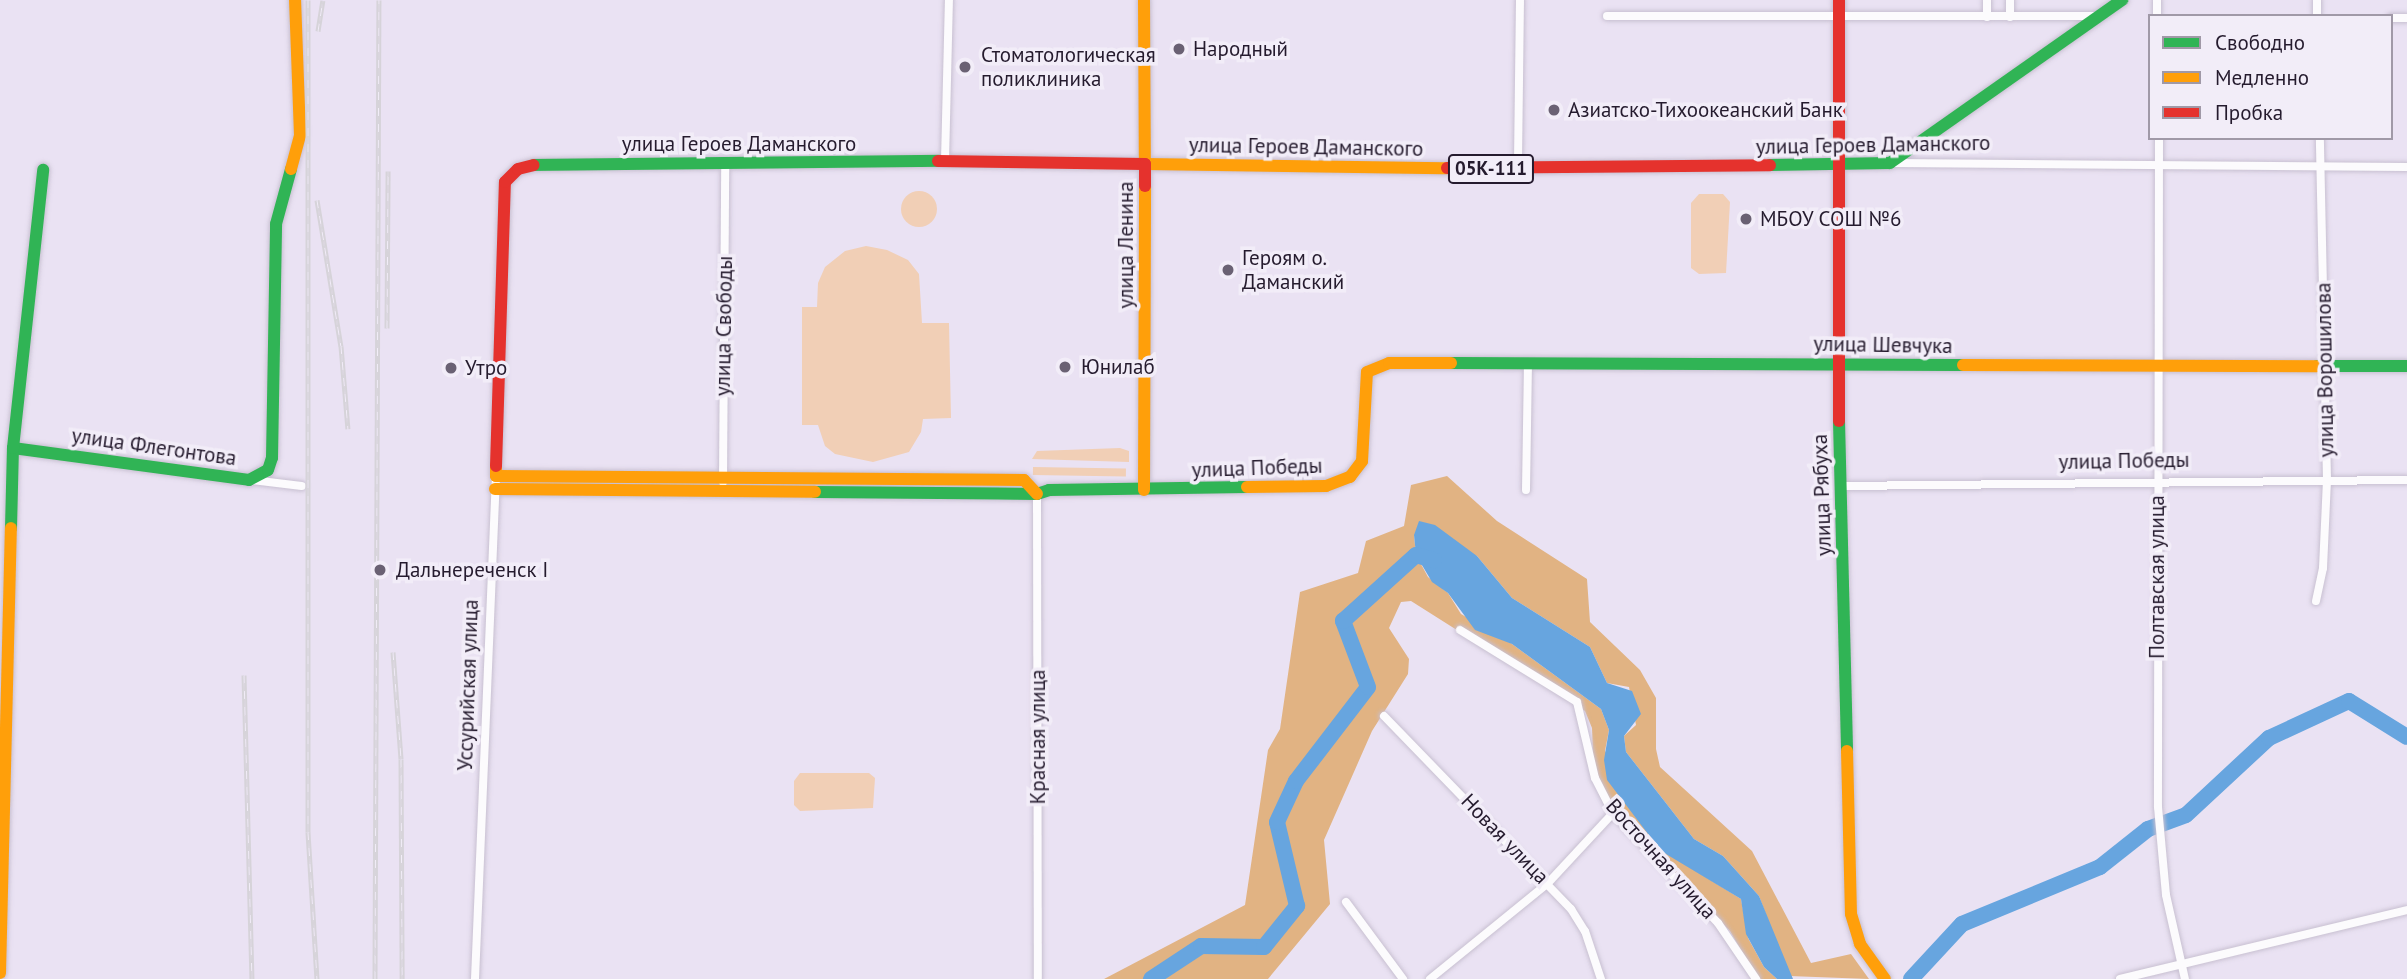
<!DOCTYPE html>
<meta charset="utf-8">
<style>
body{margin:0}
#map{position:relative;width:2407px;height:979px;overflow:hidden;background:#eae2f3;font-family:"PT Sans",sans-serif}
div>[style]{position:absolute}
.green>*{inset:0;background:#f1cfb6;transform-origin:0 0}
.round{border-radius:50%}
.forest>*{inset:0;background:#e1b383}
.water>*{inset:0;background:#67a5df}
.river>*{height:16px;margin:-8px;padding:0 8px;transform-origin:8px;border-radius:8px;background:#67a5df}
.roads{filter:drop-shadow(0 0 2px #c8c0d1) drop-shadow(0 0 2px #c8c0d1)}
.street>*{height:8px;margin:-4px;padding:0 4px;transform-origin:4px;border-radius:4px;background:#fcfbfd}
.fast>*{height:12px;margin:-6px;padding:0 6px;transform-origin:6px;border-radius:6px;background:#30b455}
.slow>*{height:12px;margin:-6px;padding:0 6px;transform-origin:6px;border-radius:6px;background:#ff9f0a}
.jam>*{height:12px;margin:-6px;padding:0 6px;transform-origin:6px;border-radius:6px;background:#e5322d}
.rail>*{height:5px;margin-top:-2.5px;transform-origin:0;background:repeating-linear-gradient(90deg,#f2edf8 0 8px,#d6d3d9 0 16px);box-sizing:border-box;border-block:2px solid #d6d3d9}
.dots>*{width:19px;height:19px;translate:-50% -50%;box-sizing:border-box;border:4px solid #f2edf8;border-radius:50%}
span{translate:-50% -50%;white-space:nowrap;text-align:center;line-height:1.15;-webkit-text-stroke:7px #f2edf8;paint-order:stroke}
.shield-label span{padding:2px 5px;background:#f2edf8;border:2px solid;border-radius:5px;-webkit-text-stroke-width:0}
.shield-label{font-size:19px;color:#251b2e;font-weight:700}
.poi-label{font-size:21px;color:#251b2e}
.left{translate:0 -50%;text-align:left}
.street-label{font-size:21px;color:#251b2e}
.legend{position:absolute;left:2148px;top:14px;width:245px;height:126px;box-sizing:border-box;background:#f2edf8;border:2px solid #a099a7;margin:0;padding:9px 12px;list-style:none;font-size:21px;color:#251b2e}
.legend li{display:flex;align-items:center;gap:14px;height:35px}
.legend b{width:35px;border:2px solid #a099a7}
</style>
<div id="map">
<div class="green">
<div class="round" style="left:901px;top:191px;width:36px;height:36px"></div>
<div style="clip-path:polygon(1699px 194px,1723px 194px,1730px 202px,1726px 273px,1699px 274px,1691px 268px,1691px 203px)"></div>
<div style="clip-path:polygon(866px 246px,887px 250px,908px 260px,919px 274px,922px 323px,949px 323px,951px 418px,923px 419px,921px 432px,909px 452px,873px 462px,835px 454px,825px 446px,818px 425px,802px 425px,802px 307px,817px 307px,818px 283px,825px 267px,845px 251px)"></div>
<div style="clip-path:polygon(1120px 448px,1129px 451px,1129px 462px,1032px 459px,1037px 451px)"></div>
<div style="left:1033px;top:467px;width:93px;height:8px;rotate:1deg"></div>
<div style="clip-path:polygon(800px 773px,869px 773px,875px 778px,873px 808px,800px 811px,794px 805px,794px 781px)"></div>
</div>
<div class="forest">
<div style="clip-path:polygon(1447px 476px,1497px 521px,1587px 579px,1590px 622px,1640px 670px,1656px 698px,1656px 749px,1660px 767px,1752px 851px,1811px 963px,1851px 954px,1869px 979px,1789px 976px,1759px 896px,1723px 856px,1694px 839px,1626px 752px,1624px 736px,1636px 725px,1629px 687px,1607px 683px,1590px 647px,1512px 598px,1477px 556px,1414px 535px,1416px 555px,1428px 577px,1448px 593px,1461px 614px,1512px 644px,1601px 709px,1609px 730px,1605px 751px,1683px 863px,1741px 899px,1748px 938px,1764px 967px,1777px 979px,1758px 979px,1730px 931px,1612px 809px,1594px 779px,1592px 728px,1585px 711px,1411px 601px,1401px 602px,1389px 628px,1409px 659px,1408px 674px,1372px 731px,1324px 840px,1330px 904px,1268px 979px,1104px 979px,1245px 905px,1268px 750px,1280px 729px,1300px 592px,1358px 573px,1366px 541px,1404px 526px,1411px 485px)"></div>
</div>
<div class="water">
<div style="clip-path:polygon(1419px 521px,1435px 525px,1477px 556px,1512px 598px,1590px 647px,1607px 683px,1632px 691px,1641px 714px,1624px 736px,1626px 752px,1694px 839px,1723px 856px,1759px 896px,1793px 979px,1777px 979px,1764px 967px,1746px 934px,1741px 899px,1661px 851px,1607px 780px,1604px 760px,1609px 730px,1601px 709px,1512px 644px,1475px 630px,1448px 593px,1432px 582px,1416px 555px,1414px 535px)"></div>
</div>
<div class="river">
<div style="left:1151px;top:979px;width:60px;rotate:-33.4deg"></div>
<div style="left:1201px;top:946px;width:63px;rotate:0.9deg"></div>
<div style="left:1264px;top:947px;width:53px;rotate:-51.2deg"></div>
<div style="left:1297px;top:906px;width:86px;rotate:-103.4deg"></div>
<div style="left:1277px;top:822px;width:45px;rotate:-65.1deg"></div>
<div style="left:1296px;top:781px;width:118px;rotate:-52.5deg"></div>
<div style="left:1368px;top:687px;width:71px;rotate:-110.7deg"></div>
<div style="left:1343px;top:621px;width:98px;rotate:-42.1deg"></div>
<div style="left:1416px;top:555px;width:19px;rotate:16deg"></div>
<div style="left:1911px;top:979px;width:75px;rotate:-47.2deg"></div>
<div style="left:1962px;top:924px;width:149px;rotate:-22.4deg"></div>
<div style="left:2100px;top:867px;width:61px;rotate:-38.4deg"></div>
<div style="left:2148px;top:829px;width:40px;rotate:-20.2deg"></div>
<div style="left:2186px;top:815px;width:113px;rotate:-42.9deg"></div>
<div style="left:2269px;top:738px;width:88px;rotate:-24.8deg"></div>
<div style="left:2349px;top:701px;width:68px;rotate:31.8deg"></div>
</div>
<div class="roads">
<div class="street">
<div style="left:2157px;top:0;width:16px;rotate:90deg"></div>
<div style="left:2317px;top:0;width:16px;rotate:90deg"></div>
<div style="left:1607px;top:16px;width:492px"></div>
<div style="left:1987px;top:17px;width:17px;rotate:-90deg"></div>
<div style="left:2010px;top:17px;width:17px;rotate:-90deg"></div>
<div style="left:2391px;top:18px;width:16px"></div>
<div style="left:2159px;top:138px;width:669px;rotate:90.09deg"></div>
<div style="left:2158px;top:807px;width:88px;rotate:84.8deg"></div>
<div style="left:2166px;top:895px;width:86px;rotate:77.3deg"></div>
<div style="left:945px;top:161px;width:161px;rotate:-88.6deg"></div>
<div style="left:1518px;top:162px;width:162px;rotate:-89.3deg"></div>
<div style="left:1892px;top:163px;width:515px;rotate:0.45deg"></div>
<div style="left:252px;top:480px;width:50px;rotate:6.8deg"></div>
<div style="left:723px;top:482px;width:319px;rotate:-89.6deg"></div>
<div style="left:1841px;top:486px;width:566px;rotate:-0.61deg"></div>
<div style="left:1526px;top:490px;width:125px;rotate:-89.1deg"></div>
<div style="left:1037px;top:494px;width:485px;rotate:89.9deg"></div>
<div style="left:2316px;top:601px;width:34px;rotate:-78deg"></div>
<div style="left:2323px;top:568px;width:88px;rotate:-87.4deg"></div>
<div style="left:2327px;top:480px;width:342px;rotate:-91.2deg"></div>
<div style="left:1460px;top:630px;width:137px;rotate:31.6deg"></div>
<div style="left:1577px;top:702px;width:78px;rotate:76.7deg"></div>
<div style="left:1595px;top:778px;width:39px;rotate:63deg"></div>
<div style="left:1613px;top:813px;width:152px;rotate:46.3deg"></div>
<div style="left:1718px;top:923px;width:68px;rotate:55.8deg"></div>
<div style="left:1384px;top:716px;width:269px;rotate:45.9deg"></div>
<div style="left:1571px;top:909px;width:26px;rotate:58deg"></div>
<div style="left:1585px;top:931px;width:51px;rotate:71.6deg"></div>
<div style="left:1346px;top:902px;width:96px;rotate:53.5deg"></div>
<div style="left:475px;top:979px;width:503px;rotate:-87.61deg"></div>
<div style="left:1430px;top:979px;width:152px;rotate:-39.1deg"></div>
<div style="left:1548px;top:883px;width:96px;rotate:-47.1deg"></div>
<div style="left:2120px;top:979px;width:295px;rotate:-13.5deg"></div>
</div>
<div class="fast">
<div style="left:534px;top:165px;width:404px;rotate:-0.6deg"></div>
<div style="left:1770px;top:165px;width:120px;rotate:-1deg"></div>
<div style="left:1890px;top:163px;width:284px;rotate:-35.1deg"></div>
<div style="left:1451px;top:363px;width:512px;rotate:0.22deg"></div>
<div style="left:2317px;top:366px;width:90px"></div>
<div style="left:1839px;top:421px;width:330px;rotate:88.6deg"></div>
<div style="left:13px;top:448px;width:238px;rotate:7.7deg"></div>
<div style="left:249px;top:480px;width:21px;rotate:-28deg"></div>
<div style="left:268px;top:470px;width:13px;rotate:-72deg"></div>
<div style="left:272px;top:458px;width:234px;rotate:-89deg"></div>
<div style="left:276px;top:224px;width:57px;rotate:-74.7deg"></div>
<div style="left:815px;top:492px;width:222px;rotate:0.5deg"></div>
<div style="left:1037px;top:494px;width:13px;rotate:-18deg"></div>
<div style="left:1049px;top:490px;width:198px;rotate:-0.9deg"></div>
<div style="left:11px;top:528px;width:80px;rotate:-88.6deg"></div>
<div style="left:13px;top:448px;width:280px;rotate:-83.8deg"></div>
</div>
<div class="slow">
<div style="left:1144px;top:0;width:164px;rotate:89.7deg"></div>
<div style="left:1145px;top:164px;width:302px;rotate:0.8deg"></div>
<div style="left:291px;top:169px;width:35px;rotate:-75deg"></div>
<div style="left:300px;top:135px;width:135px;rotate:-92.1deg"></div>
<div style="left:1963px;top:365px;width:354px;rotate:0.2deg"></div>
<div style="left:496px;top:466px;width:10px;rotate:90deg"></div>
<div style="left:496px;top:476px;width:528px;rotate:0.43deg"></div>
<div style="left:1024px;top:480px;width:19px;rotate:47deg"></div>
<div style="left:1247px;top:487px;width:79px;rotate:-0.7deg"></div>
<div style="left:1326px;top:486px;width:26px;rotate:-21deg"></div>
<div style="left:1350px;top:477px;width:20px;rotate:-53deg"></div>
<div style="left:1362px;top:461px;width:89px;rotate:-86.8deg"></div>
<div style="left:1367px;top:372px;width:24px;rotate:-22deg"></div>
<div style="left:1389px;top:363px;width:62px"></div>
<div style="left:495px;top:489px;width:320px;rotate:0.5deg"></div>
<div style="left:1144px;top:490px;width:304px;rotate:-89.8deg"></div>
<div style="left:1847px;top:751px;width:163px;rotate:88.6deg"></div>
<div style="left:1851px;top:914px;width:31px;rotate:73deg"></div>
<div style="left:1860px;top:944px;width:43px;rotate:54.5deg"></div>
<div style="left:0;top:973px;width:445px;rotate:-88.6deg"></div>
</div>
<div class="jam">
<div style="left:1839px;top:0;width:421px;rotate:90deg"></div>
<div style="left:938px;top:161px;width:207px;rotate:0.8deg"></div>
<div style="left:1145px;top:164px;width:22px;rotate:90deg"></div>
<div style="left:1447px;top:168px;width:323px;rotate:-0.5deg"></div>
<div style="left:496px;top:466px;width:284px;rotate:-88.2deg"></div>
<div style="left:505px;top:182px;width:18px;rotate:-45deg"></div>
<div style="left:518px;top:169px;width:16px;rotate:-14deg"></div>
</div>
</div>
<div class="rail">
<div style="left:308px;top:0;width:832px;rotate:90deg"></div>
<div style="left:308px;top:832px;width:147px;rotate:86.5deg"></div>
<div style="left:318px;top:31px;width:31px;rotate:-81deg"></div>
<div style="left:317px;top:200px;width:148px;rotate:80.7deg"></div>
<div style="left:341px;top:346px;width:83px;rotate:85.2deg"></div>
<div style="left:387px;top:328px;width:157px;rotate:-89.6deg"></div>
<div style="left:393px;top:652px;width:107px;rotate:85.7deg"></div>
<div style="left:401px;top:759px;width:220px;rotate:89.7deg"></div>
<div style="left:244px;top:675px;width:304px;rotate:88.5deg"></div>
<div style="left:375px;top:979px;width:979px;rotate:-89.77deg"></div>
</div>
<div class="dots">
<div style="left:1179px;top:49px;background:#6a6173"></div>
<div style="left:965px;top:67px;background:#6a6173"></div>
<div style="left:1554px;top:110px;background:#6a6173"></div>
<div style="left:1746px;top:219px;background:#6a6173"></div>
<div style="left:1228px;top:270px;background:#6a6173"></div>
<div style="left:1065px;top:367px;background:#6a6173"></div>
<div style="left:451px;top:368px;background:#6a6173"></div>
<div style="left:380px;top:570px;background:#6a6173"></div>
</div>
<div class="shield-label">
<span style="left:1491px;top:169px">05К-111</span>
</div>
<div class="poi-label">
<span class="left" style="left:1193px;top:49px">Народный</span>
<span class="left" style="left:981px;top:67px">Стоматологическая<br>поликлиника</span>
<span class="left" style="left:1568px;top:110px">Азиатско-Тихоокеанский Банк</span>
<span class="left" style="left:1760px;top:219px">МБОУ СОШ №6</span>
<span class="left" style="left:1242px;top:270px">Героям о.<br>Даманский</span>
<span class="left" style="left:1081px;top:367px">Юнилаб</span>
<span class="left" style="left:465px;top:368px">Утро</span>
<span class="left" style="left:396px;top:570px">Дальнереченск I</span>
</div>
<div class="street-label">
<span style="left:739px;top:144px">улица Героев Даманского</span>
<span style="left:1873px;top:145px;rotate:-1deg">улица Героев Даманского</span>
<span style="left:1306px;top:147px;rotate:1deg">улица Героев Даманского</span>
<span style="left:1126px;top:245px;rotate:-90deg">улица Ленина</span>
<span style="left:724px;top:326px;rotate:-89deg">улица Свободы</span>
<span style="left:1883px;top:345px;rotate:1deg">улица Шевчука</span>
<span style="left:2325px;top:370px;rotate:-91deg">улица Ворошилова</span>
<span style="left:154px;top:447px;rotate:8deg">улица Флегонтова</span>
<span style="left:2124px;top:461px;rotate:-1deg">улица Победы</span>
<span style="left:1257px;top:468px;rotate:-2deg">улица Победы</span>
<span style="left:1822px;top:495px;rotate:-92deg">улица Рябуха</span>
<span style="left:2157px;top:577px;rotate:-90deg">Полтавская улица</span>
<span style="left:468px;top:685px;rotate:-88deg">Уссурийская улица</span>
<span style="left:1038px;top:737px;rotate:-90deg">Красная улица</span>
<span style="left:1505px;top:839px;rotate:46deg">Новая улица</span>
<span style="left:1661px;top:859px;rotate:48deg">Восточная улица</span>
</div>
<ul class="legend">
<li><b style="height:9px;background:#30b455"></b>Свободно</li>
<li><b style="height:9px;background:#ff9f0a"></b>Медленно</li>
<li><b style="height:9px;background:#e5322d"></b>Пробка</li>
</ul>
</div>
